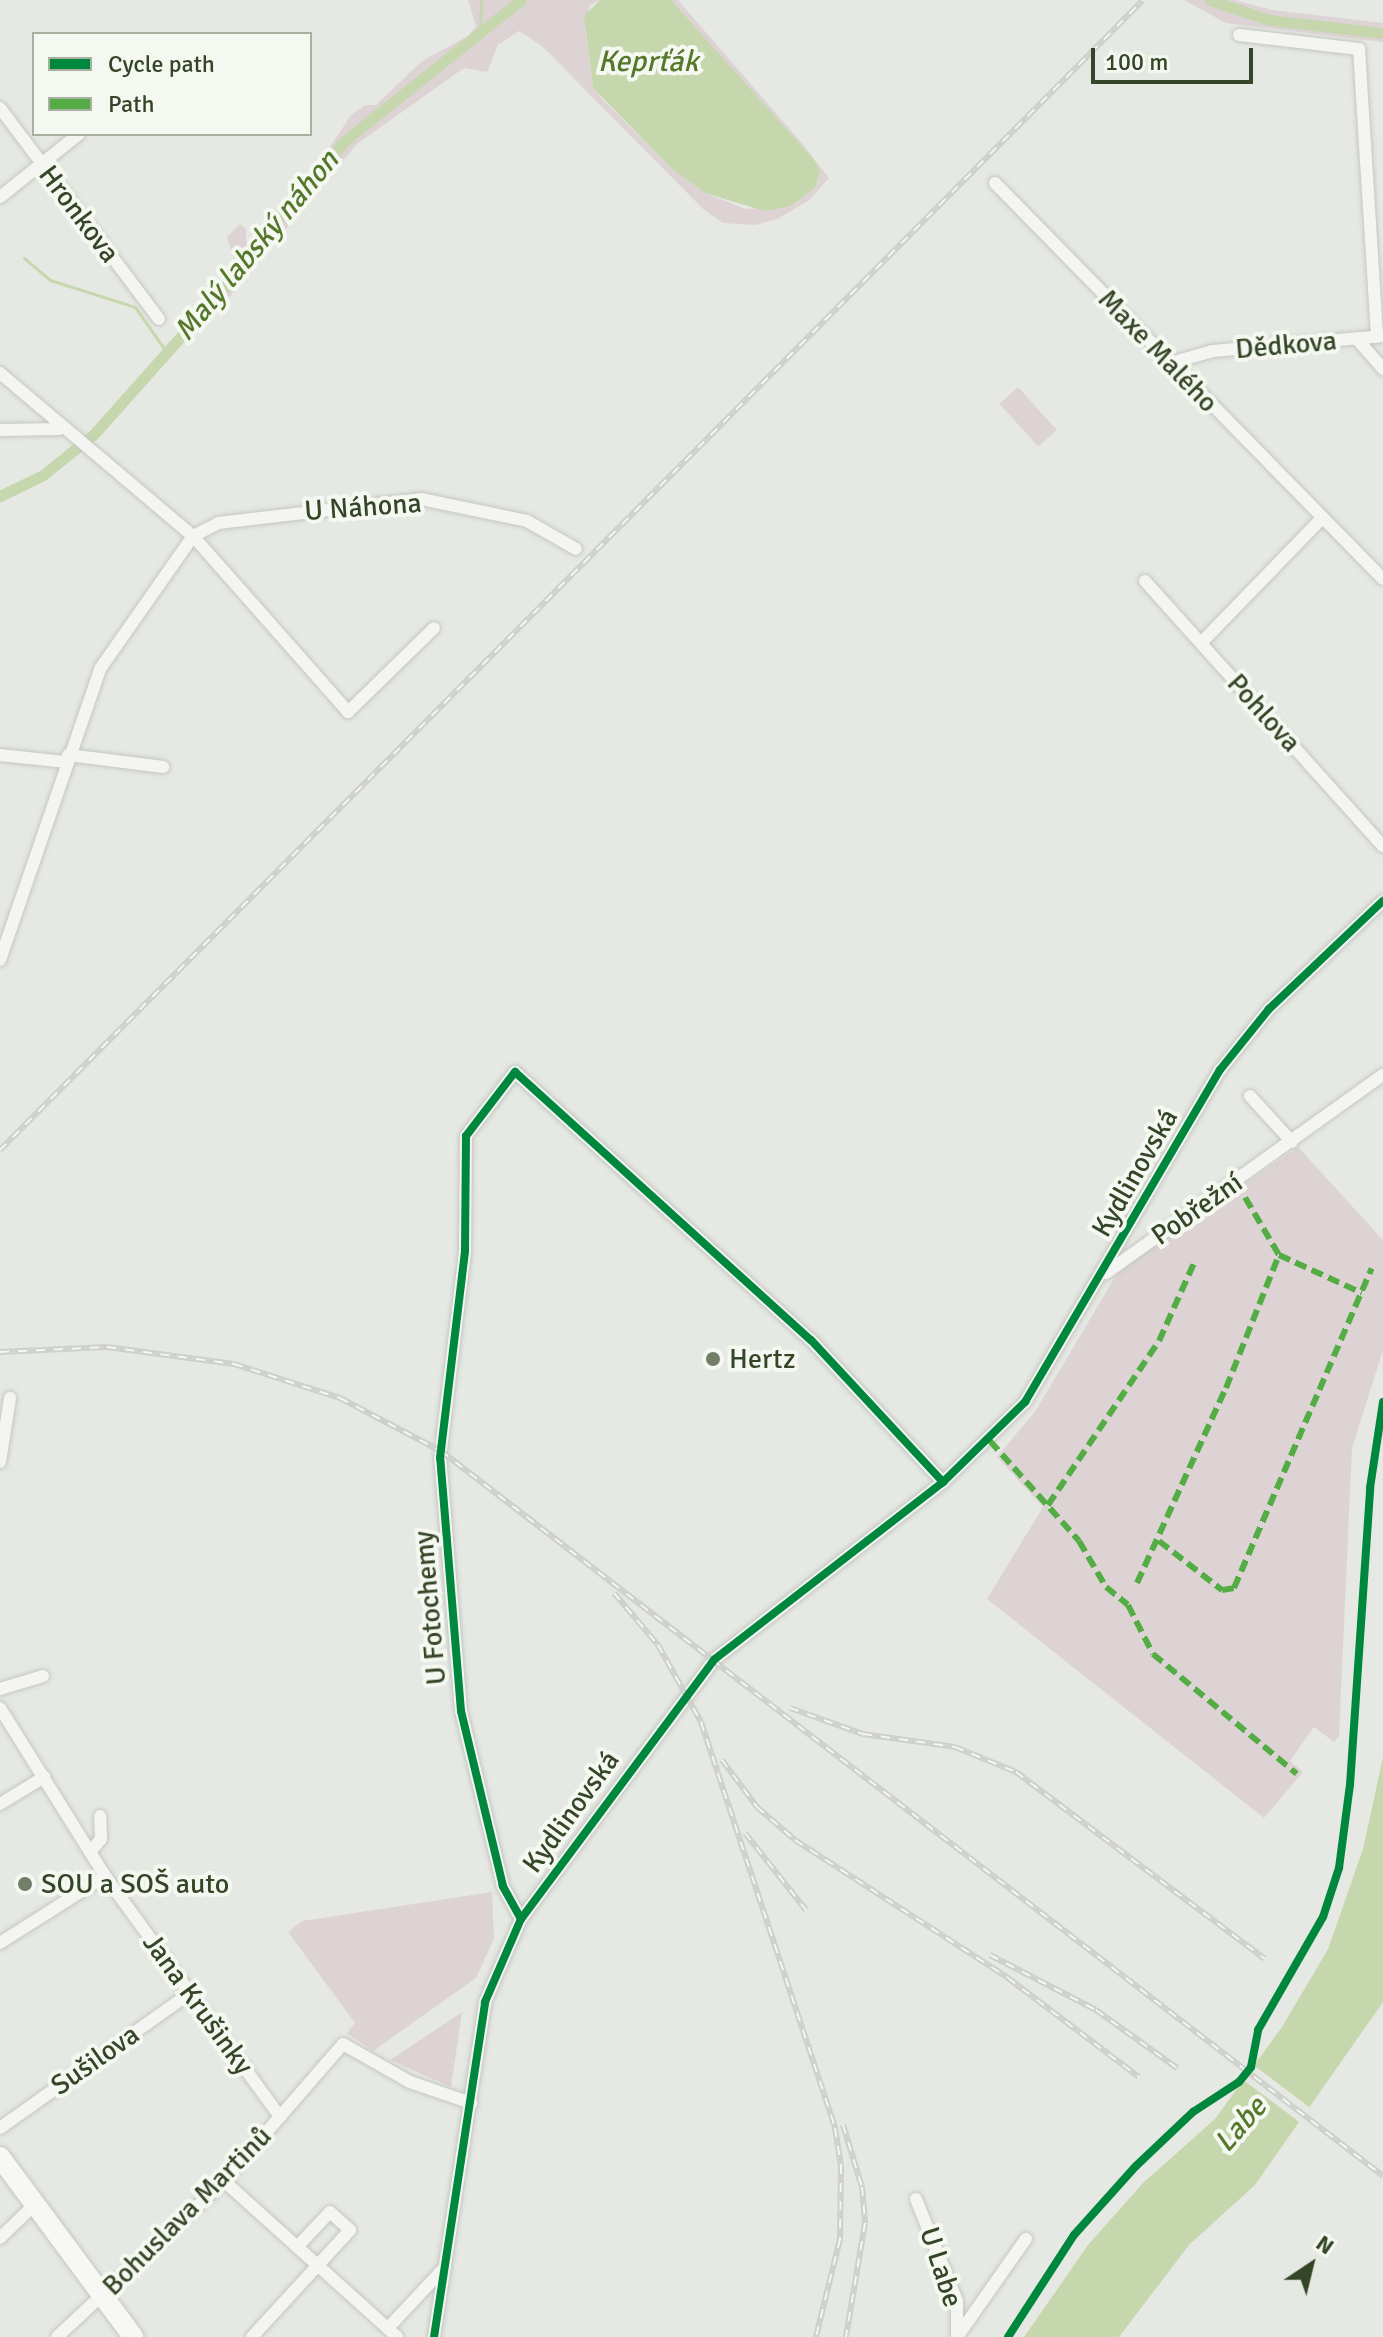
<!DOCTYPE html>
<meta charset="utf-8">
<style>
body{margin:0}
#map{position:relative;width:1383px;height:2337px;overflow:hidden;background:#e6e9e3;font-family:Signika,sans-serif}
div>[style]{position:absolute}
.green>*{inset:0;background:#ddd3d4;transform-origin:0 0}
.water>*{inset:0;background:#c6d7ae}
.pier>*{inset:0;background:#e6e9e3;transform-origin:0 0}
.stream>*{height:3px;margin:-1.5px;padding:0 1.5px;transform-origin:1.5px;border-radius:1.5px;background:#c6d7ae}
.canal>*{height:11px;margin:-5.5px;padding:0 5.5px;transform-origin:5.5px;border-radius:5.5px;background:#c6d7ae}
.roads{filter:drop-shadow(0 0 2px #c4c7c1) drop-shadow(0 0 2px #c4c7c1)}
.minor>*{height:12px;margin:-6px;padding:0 6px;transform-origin:6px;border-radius:6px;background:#f4f5f3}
.primary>*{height:20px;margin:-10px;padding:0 10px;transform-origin:10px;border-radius:10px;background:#f7f7f6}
.rail>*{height:6px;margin-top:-3px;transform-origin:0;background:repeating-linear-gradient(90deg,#f5f8f1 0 9px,#ced0cb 0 18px);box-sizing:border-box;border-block:2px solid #ced0cb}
.quiet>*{height:6px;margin-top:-3px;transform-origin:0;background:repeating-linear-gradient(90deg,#54ad44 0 12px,transparent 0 18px)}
.cycleway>*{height:8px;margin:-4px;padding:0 4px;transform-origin:4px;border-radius:4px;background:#00873e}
.dots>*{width:22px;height:22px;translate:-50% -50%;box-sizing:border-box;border:4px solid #f5f8f1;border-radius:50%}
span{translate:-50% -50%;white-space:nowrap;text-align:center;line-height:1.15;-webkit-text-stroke:8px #f5f8f1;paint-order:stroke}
.street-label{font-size:28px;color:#354527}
.poi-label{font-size:28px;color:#354527}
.left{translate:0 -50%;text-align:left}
.water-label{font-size:30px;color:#55782c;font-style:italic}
.legend{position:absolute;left:32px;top:32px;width:280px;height:104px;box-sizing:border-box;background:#f5f8f1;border:2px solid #a8b0a0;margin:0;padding:10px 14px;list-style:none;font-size:24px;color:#354527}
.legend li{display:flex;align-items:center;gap:16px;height:40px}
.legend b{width:40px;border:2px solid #a8b0a0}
.north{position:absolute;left:1271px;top:2225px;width:80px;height:80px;-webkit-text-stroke:6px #f5f8f1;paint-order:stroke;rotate:35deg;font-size:22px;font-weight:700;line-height:32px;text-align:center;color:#354527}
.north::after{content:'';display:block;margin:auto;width:28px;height:36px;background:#354527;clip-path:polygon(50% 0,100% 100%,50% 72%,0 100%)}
.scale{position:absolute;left:1091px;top:48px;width:162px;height:36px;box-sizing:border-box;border:4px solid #354527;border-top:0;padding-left:10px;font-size:24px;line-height:28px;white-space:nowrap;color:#354527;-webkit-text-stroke:6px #f5f8f1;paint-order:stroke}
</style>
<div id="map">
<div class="green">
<div style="clip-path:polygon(468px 0,600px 0,590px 5px,585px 27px,593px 88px,604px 101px,673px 170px,705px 193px,746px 209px,791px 206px,815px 188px,820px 172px,816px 162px,718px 59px,671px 0,678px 0,801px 142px,829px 178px,808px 201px,777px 219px,756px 225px,723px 223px,703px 209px,542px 46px,519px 31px,498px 45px,487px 72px,464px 68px,357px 144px,200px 332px,199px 307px,236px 267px,227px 237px,240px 224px,246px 229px,246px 242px,257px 234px,326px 153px,351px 115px,365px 105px,376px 105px,422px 61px,468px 36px,476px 26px)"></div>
<div style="clip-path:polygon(1184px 0,1234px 0,1272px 10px,1383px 23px,1383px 42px,1226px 23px)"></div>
<div style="left:1018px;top:387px;width:58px;height:25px;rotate:48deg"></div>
<div style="clip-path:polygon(1298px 1147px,1383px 1240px,1383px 1350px,1352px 1448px,1339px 1736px,1334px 1742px,1314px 1727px,1290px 1761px,1303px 1772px,1264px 1818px,987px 1599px,1043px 1507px,997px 1457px,1036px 1410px,1118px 1272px)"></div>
<div style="clip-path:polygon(492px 1892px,494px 1939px,476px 1978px,373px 2051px,347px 2033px,355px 2023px,288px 1932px,302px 1921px)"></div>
<div style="clip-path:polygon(462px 2012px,451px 2087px,390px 2060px)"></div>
</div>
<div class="water">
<div style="clip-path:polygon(600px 0,671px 0,816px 162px,820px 172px,815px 188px,791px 206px,764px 211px,705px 193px,673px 170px,593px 88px,584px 16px)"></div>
<div style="clip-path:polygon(1383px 1757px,1383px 2002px,1255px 2185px,1189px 2245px,1119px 2337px,1024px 2337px,1088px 2245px,1143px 2183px,1215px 2119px,1282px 2027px,1328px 1949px,1363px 1849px)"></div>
</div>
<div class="pier">
<div style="left:1252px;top:2064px;width:76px;height:18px;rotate:37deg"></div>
</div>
<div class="stream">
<div style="left:480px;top:31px;width:31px;rotate:-88deg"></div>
<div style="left:24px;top:258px;width:34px;rotate:40deg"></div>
<div style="left:50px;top:280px;width:89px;rotate:17.6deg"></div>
<div style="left:135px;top:307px;width:52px;rotate:55.1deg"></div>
</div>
<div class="canal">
<div style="left:1210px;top:0;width:62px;rotate:18.7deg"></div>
<div style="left:1269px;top:20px;width:115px;rotate:6.5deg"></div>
<div style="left:0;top:496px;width:48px;rotate:-26deg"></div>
<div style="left:43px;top:475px;width:65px;rotate:-38.8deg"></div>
<div style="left:94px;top:434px;width:220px;rotate:-48.3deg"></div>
<div style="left:240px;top:270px;width:90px;rotate:-54deg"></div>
<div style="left:293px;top:197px;width:81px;rotate:-47deg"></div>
<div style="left:348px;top:138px;width:221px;rotate:-38.6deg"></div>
</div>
<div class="roads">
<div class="minor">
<div style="left:1239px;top:35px;width:121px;rotate:6.7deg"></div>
<div style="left:1359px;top:49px;width:288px;rotate:86.4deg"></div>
<div style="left:0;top:108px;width:264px;rotate:53deg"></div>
<div style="left:995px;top:183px;width:554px;rotate:45.58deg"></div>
<div style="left:0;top:197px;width:101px;rotate:-38.6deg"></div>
<div style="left:1357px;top:339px;width:40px;rotate:49deg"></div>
<div style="left:1170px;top:363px;width:45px;rotate:-15.6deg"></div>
<div style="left:1213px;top:351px;width:171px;rotate:-5deg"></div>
<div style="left:0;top:373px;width:253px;rotate:40.2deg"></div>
<div style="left:193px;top:536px;width:235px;rotate:48.6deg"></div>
<div style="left:348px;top:712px;width:120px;rotate:-44.3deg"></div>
<div style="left:0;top:430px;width:60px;rotate:-1deg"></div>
<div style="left:1145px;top:581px;width:356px;rotate:48.1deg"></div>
<div style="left:1201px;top:643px;width:174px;rotate:-45.9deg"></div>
<div style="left:0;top:755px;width:65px;rotate:6.1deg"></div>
<div style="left:68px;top:755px;width:96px;rotate:7.2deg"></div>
<div style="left:0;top:960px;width:308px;rotate:-71deg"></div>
<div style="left:100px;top:669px;width:162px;rotate:-55deg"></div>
<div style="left:193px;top:536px;width:28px;rotate:-27deg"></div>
<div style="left:218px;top:523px;width:204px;rotate:-6.7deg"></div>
<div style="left:421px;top:499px;width:108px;rotate:11.7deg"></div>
<div style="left:527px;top:521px;width:56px;rotate:29.7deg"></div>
<div style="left:1250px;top:1096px;width:62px;rotate:47.6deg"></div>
<div style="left:1106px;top:1273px;width:340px;rotate:-35.6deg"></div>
<div style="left:0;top:1462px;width:65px;rotate:-81.1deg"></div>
<div style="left:0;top:1689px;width:45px;rotate:-16.8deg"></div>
<div style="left:0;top:1708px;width:198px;rotate:58deg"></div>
<div style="left:105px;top:1876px;width:298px;rotate:54deg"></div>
<div style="left:0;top:1804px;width:52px;rotate:-31.5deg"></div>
<div style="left:90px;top:1852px;width:17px;rotate:-50deg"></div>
<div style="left:101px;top:1839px;width:23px;rotate:-92deg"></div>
<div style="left:521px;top:1919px;width:38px;rotate:-119deg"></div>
<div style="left:503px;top:1886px;width:180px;rotate:-103.5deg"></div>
<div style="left:461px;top:1711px;width:254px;rotate:-94.7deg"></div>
<div style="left:440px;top:1458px;width:209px;rotate:-83.1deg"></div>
<div style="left:465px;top:1251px;width:115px;rotate:-89.5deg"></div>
<div style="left:466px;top:1136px;width:81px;rotate:-52.6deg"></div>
<div style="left:515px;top:1072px;width:399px;rotate:42.2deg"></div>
<div style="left:811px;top:1340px;width:194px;rotate:47.1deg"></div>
<div style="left:0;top:1943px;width:125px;rotate:-32.5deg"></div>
<div style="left:0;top:2128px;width:233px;rotate:-35.4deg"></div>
<div style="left:224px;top:2181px;width:233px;rotate:42deg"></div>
<div style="left:916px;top:2199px;width:110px;rotate:68.1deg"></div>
<div style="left:957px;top:2301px;width:36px;rotate:90deg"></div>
<div style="left:0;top:2238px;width:47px;rotate:-44.1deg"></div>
<div style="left:388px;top:2328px;width:83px;rotate:-46.9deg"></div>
<div style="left:57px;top:2337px;width:229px;rotate:-43deg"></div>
<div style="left:224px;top:2181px;width:181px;rotate:-49deg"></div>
<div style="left:343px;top:2044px;width:77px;rotate:29.6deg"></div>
<div style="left:410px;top:2082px;width:65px;rotate:19deg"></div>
<div style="left:252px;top:2337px;width:145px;rotate:-47.5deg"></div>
<div style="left:350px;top:2230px;width:27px;rotate:-138deg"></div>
<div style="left:330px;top:2212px;width:48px;rotate:133.3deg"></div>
<div style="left:434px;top:2337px;width:339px;rotate:-81.3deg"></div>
<div style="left:485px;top:2002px;width:90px;rotate:-66.6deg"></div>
<div style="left:521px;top:1919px;width:324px;rotate:-53.3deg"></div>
<div style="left:715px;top:1659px;width:289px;rotate:-37.8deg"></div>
<div style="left:943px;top:1482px;width:115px;rotate:-44.3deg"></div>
<div style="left:1025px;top:1402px;width:385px;rotate:-59.6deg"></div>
<div style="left:1220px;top:1070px;width:78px;rotate:-51.2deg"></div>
<div style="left:1269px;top:1009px;width:157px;rotate:-43.5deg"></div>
<div style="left:957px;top:2337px;width:120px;rotate:-54.9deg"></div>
</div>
<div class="primary">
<div style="left:0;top:2157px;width:224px;rotate:53.5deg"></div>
</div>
</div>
<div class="rail">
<div style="left:0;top:1150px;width:1621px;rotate:-45.17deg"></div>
<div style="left:0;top:1352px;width:107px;rotate:-2.7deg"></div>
<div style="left:107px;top:1347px;width:128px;rotate:7.6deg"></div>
<div style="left:234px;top:1364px;width:111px;rotate:17.8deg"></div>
<div style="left:340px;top:1398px;width:114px;rotate:27.7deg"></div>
<div style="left:441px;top:1451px;width:1189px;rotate:37.58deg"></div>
<div style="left:614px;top:1593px;width:68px;rotate:49.8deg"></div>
<div style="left:658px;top:1645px;width:88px;rotate:60.8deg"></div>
<div style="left:701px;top:1722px;width:428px;rotate:71.7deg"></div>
<div style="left:835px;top:2128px;width:37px;rotate:81deg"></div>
<div style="left:841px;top:2165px;width:74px;rotate:90.8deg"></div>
<div style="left:840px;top:2239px;width:101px;rotate:103.8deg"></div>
<div style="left:790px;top:1708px;width:77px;rotate:19.6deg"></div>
<div style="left:863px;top:1734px;width:93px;rotate:8deg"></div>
<div style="left:955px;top:1747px;width:66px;rotate:22.3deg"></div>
<div style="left:1016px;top:1772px;width:311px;rotate:36.9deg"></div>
<div style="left:722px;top:1760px;width:59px;rotate:53.3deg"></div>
<div style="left:757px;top:1807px;width:50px;rotate:41deg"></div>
<div style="left:795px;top:1840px;width:254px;rotate:32.9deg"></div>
<div style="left:1008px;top:1978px;width:164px;rotate:37.1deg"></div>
<div style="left:745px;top:1833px;width:98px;rotate:51.6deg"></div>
<div style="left:990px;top:1955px;width:119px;rotate:27.4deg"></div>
<div style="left:1096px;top:2010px;width:100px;rotate:35.6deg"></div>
<div style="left:843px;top:2125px;width:65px;rotate:73deg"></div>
<div style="left:862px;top:2187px;width:36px;rotate:85deg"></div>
<div style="left:865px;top:2223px;width:116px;rotate:99.5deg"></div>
</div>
<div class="quiet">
<div style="left:1236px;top:1182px;width:85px;rotate:59.5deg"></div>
<div style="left:1279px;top:1255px;width:91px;rotate:24.6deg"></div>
<div style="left:990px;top:1441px;width:134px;rotate:48.3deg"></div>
<div style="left:1079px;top:1541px;width:53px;rotate:59.6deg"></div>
<div style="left:1106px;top:1587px;width:28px;rotate:39deg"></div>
<div style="left:1128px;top:1605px;width:55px;rotate:63deg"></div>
<div style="left:1153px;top:1654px;width:187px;rotate:39.8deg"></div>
<div style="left:1048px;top:1505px;width:198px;rotate:-55.9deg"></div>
<div style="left:1159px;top:1341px;width:88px;rotate:-65.8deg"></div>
<div style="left:1159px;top:1541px;width:80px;rotate:37.9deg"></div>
<div style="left:1222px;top:1590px;width:12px;rotate:-9deg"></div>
<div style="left:1234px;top:1588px;width:348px;rotate:-66.7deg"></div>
<div style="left:1137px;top:1583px;width:214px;rotate:-65.5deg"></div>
<div style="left:1226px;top:1388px;width:143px;rotate:-68.3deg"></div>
</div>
<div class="cycleway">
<div style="left:521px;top:1919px;width:38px;rotate:-119deg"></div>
<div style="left:503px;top:1886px;width:180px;rotate:-103.5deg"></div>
<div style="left:461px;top:1711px;width:254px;rotate:-94.7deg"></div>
<div style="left:440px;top:1458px;width:209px;rotate:-83.1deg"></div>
<div style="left:465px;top:1251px;width:115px;rotate:-89.5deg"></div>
<div style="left:466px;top:1136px;width:81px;rotate:-52.6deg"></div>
<div style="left:515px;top:1072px;width:399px;rotate:42.2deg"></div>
<div style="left:811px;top:1340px;width:194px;rotate:47.1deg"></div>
<div style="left:434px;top:2337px;width:339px;rotate:-81.3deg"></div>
<div style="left:485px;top:2002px;width:90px;rotate:-66.6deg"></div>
<div style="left:521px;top:1919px;width:324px;rotate:-53.3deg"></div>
<div style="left:715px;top:1659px;width:289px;rotate:-37.8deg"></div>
<div style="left:943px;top:1482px;width:115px;rotate:-44.3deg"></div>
<div style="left:1025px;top:1402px;width:385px;rotate:-59.6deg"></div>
<div style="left:1220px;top:1070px;width:78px;rotate:-51.2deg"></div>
<div style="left:1269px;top:1009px;width:157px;rotate:-43.5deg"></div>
<div style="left:1008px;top:2337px;width:121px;rotate:-57.1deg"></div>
<div style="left:1074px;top:2235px;width:93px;rotate:-48.1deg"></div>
<div style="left:1136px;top:2166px;width:79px;rotate:-43.5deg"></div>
<div style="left:1193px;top:2112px;width:55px;rotate:-33.1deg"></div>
<div style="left:1239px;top:2082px;width:19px;rotate:-51deg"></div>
<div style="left:1251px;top:2067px;width:38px;rotate:-79deg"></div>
<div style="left:1258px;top:2030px;width:130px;rotate:-60.1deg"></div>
<div style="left:1323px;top:1917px;width:52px;rotate:-71.9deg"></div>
<div style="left:1339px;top:1868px;width:84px;rotate:-82.5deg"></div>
<div style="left:1350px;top:1785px;width:298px;rotate:-86.1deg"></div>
<div style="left:1370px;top:1488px;width:87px;rotate:-81.4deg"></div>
</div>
<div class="dots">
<div style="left:713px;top:1359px;background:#737e69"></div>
<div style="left:25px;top:1884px;background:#737e69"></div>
</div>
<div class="street-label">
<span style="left:79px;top:214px;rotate:53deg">Hronkova</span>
<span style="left:1286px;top:345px;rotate:-5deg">Dědkova</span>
<span style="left:1158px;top:351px;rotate:46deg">Maxe Malého</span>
<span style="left:363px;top:507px;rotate:-4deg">U Náhona</span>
<span style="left:1264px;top:713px;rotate:48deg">Pohlova</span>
<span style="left:1135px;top:1173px;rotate:-60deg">Kydlinovská</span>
<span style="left:1197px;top:1209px;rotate:-35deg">Pobřežní</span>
<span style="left:430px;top:1608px;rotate:-95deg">U Fotochemy</span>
<span style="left:571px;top:1812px;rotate:-54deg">Kydlinovská</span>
<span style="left:198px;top:2004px;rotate:54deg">Jana Krušinky</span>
<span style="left:95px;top:2060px;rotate:-35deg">Sušilova</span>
<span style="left:187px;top:2211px;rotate:-45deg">Bohuslava Martinů</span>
<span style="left:941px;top:2267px;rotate:72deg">U Labe</span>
</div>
<div class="poi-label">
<span class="left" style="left:729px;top:1359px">Hertz</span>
<span class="left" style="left:41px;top:1884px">SOU a SOŠ auto</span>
</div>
<div class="water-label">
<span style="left:648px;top:62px">Keprťák</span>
<span style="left:257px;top:246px;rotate:-50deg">Malý labský náhon</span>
<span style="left:1241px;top:2125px;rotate:-49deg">Labe</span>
</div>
<ul class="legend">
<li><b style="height:10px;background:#00873e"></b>Cycle path</li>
<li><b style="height:10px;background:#54ad44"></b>Path</li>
</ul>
<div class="north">N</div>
<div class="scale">100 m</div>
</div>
